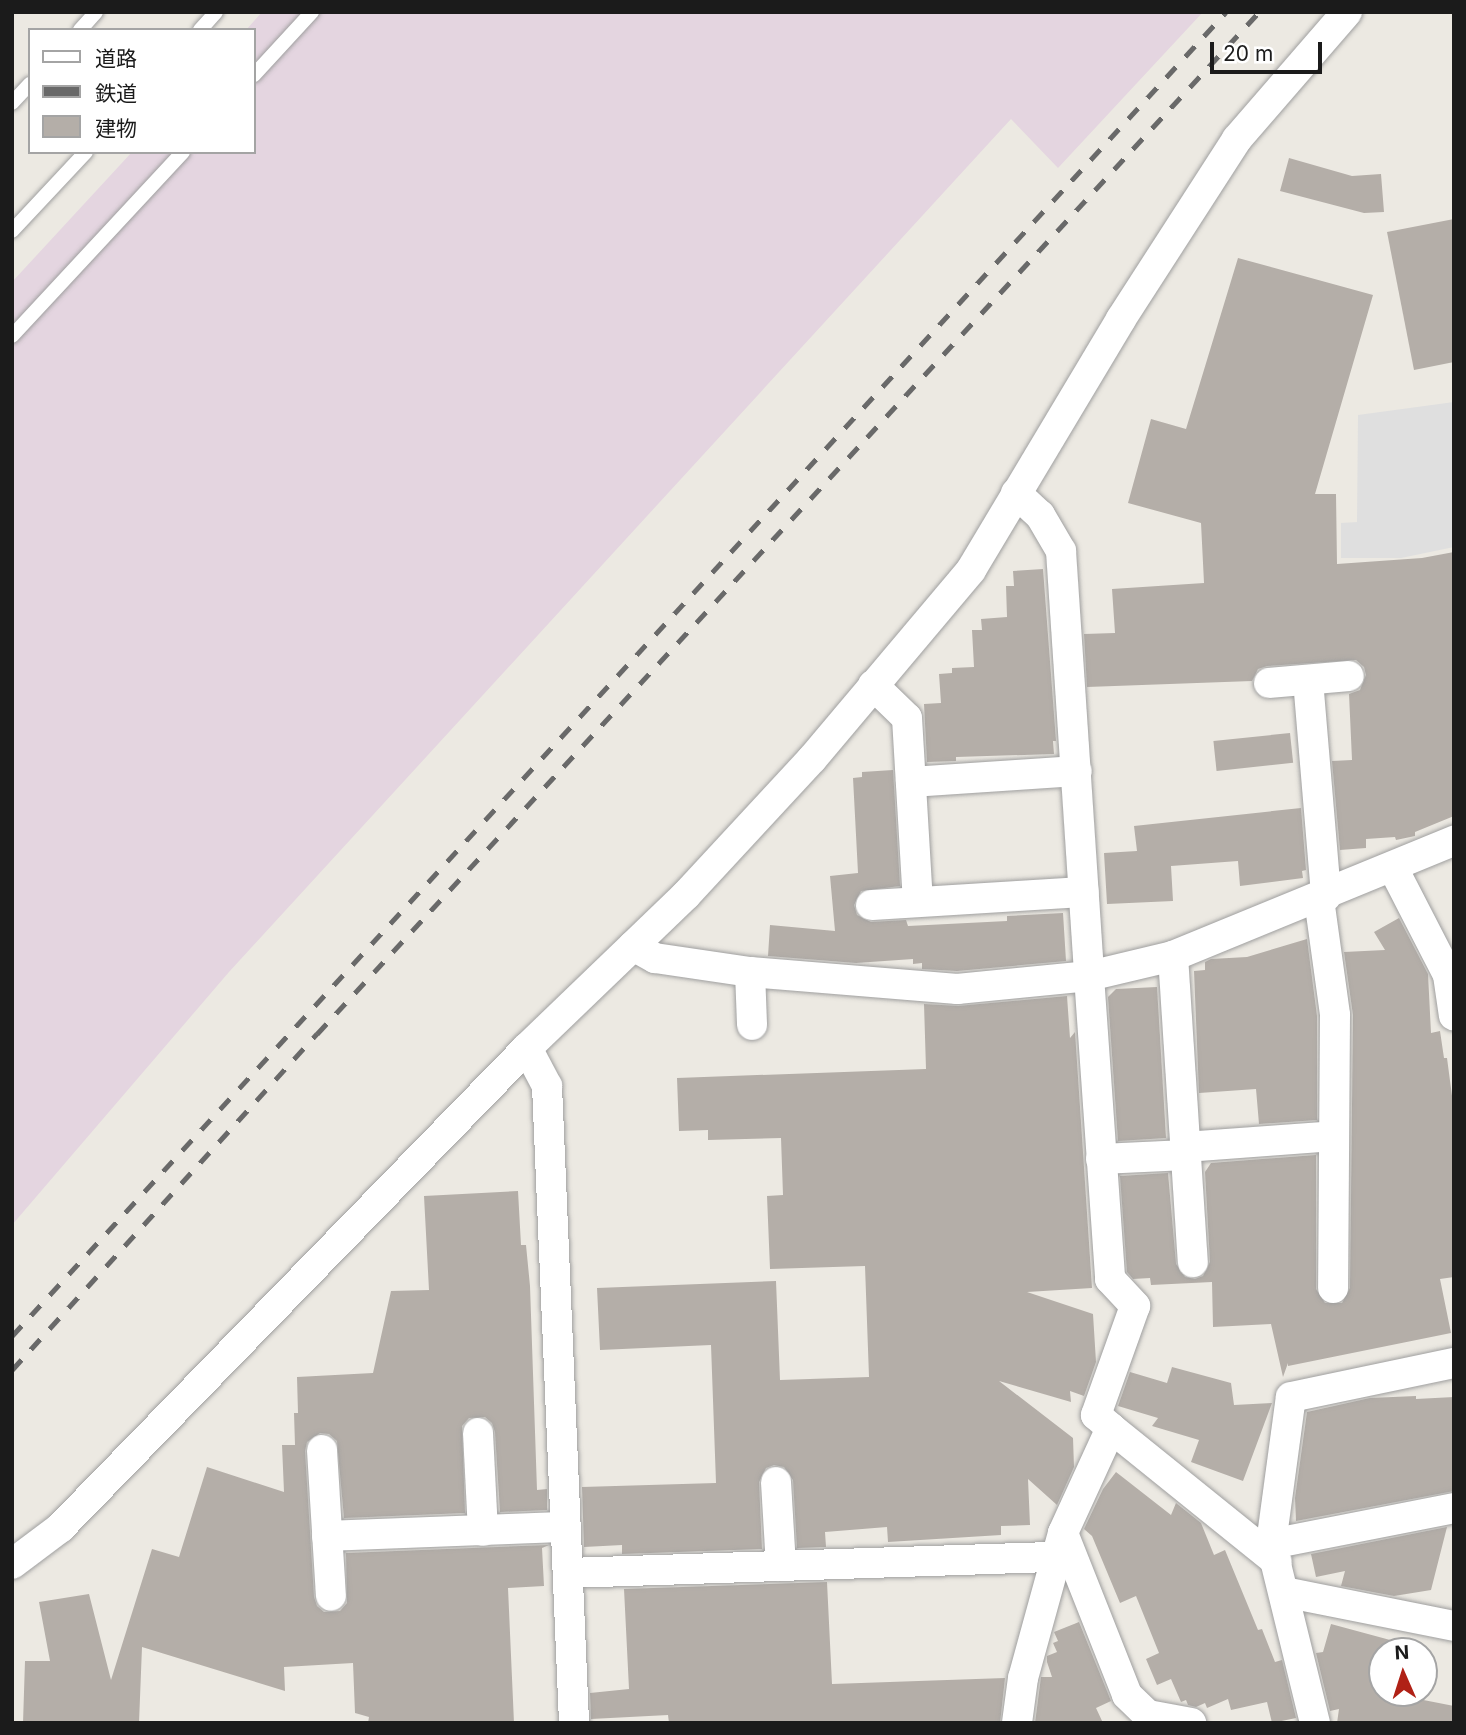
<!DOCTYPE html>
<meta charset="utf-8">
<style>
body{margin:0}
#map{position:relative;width:1466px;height:1735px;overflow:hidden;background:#ece9e2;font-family:Inter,"Noto Sans JP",sans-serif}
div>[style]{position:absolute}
.industrial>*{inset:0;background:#e4d5e0}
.parking>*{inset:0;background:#dfdfdf}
.building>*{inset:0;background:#b4aea8;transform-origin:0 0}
.roads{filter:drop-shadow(0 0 2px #9f9f9f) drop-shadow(0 0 2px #9f9f9f)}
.service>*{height:14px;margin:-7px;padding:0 7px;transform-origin:7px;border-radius:7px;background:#fff}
.minor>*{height:30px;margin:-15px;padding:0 15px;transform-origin:15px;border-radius:15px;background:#fff}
.rail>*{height:5px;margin-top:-2.5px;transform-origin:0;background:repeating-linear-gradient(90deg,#696969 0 14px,transparent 0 28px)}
span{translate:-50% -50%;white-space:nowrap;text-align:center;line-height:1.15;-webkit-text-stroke:6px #fff;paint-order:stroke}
.frame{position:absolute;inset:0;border:14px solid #1b1b1b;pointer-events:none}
.legend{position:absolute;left:28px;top:28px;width:228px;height:126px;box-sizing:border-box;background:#fff;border:2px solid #a4a4a4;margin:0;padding:9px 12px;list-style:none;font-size:21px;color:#1b1b1b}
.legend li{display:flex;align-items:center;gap:14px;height:35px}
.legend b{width:35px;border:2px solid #a4a4a4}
.north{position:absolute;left:1368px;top:1637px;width:70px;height:70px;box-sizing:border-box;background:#fff;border:2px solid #a4a4a4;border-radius:50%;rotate:357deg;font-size:19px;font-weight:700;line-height:28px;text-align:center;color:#1b1b1b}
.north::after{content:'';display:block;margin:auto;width:24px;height:32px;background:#b02116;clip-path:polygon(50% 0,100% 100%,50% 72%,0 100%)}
.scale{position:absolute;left:1210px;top:42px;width:112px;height:32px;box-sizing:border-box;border:4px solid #1b1b1b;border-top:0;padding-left:9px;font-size:21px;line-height:24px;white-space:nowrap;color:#1b1b1b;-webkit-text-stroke:5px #fff;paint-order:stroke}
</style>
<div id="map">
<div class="industrial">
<div style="clip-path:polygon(262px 12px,1203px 12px,1058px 168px,1011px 119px,229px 972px,12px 1225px,12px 282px,132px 152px,254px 152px,254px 30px,246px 30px)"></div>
</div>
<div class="parking">
<div style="clip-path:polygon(1454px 402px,1454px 547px,1401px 558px,1341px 558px,1341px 523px,1357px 522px,1358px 415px)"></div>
</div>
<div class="building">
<div style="clip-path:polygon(1289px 158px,1352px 176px,1381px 174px,1384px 212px,1364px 213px,1280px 191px)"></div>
<div style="clip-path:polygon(1454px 219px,1454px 362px,1414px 370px,1387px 232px)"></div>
<div style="clip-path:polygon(1238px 258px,1373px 295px,1315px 494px,1336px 494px,1337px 564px,1422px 558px,1454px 552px,1454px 816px,1415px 832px,1415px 836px,1396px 840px,1395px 837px,1366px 839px,1366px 848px,1340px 850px,1332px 761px,1352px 760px,1349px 694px,1360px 690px,1366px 675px,1364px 667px,1356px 660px,1267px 666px,1258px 669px,1252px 681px,1087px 687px,1084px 634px,1115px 633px,1112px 589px,1204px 583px,1201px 523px,1128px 503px,1151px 419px,1186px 429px)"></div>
<div style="clip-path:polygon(1043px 569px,1056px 741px,1053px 741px,1054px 754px,956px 757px,956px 761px,927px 762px,924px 704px,941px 703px,939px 674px,952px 673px,952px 668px,974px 667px,972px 630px,982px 630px,981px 619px,1007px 617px,1006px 586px,1014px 586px,1013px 571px)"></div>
<div style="left:1290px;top:733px;width:30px;height:77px;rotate:84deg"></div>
<div style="clip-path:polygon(893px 770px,900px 886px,861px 891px,854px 905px,857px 915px,871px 922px,906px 920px,908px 926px,1007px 921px,1007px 916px,1063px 913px,1066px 961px,957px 971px,922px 969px,922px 963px,913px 964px,913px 959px,856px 963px,768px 956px,770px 925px,835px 931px,830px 876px,858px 873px,853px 778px,862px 777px,862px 772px)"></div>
<div style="clip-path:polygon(1301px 808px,1306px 870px,1302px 871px,1303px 878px,1240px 886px,1238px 861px,1171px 866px,1173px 901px,1107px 904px,1104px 853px,1137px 851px,1134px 826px)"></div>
<div style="clip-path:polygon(1399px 918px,1428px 974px,1431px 1033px,1440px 1031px,1444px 1058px,1447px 1058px,1454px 1111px,1454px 1277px,1440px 1279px,1451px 1333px,1288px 1366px,1288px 1363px,1283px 1377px,1271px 1324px,1213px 1327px,1212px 1282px,1151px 1285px,1150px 1278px,1133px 1279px,1127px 1272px,1120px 1176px,1168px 1173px,1176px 1264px,1185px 1277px,1195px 1279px,1203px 1276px,1210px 1262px,1205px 1172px,1211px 1163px,1316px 1155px,1316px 1289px,1325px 1303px,1342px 1303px,1350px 1288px,1353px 1015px,1344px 952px,1385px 950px,1374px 932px)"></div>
<div style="clip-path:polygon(1307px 939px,1317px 1016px,1317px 1120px,1259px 1124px,1256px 1089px,1199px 1093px,1194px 971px,1205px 970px,1205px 962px,1211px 959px,1247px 957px)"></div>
<div style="clip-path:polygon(1157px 987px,1166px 1138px,1118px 1141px,1108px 997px,1116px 989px)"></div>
<div style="clip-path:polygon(1067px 996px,1070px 1038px,1075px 1032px,1092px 1288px,1027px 1292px,1093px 1314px,1096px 1362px,1084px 1396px,1070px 1391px,1071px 1402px,999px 1381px,1073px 1438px,1074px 1467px,1057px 1505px,1028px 1479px,1030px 1525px,1001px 1526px,1001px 1535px,888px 1542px,887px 1527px,825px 1532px,826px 1547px,797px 1548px,793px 1480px,784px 1467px,774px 1465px,766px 1468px,759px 1482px,762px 1549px,622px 1554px,622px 1545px,584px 1547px,582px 1487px,716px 1483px,711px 1345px,600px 1350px,597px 1288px,776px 1281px,780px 1380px,869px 1377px,865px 1266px,770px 1269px,767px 1196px,783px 1195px,781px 1138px,708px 1140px,708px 1130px,679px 1131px,677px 1078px,926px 1069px,924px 1004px,958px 1006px)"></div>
<div style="clip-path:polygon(518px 1191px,521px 1245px,526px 1245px,530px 1286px,537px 1490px,547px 1489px,547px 1510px,500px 1512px,495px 1432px,492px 1423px,485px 1417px,469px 1418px,462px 1426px,465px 1513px,344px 1518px,337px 1441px,329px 1434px,320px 1433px,307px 1442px,305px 1451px,314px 1597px,317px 1606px,324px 1612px,340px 1611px,347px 1603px,346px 1553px,549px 1545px,542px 1548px,544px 1586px,508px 1588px,514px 1723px,368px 1723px,369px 1717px,355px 1713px,353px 1663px,284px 1667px,285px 1691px,142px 1647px,139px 1723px,23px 1723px,25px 1661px,50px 1661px,39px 1602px,89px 1594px,111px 1680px,152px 1549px,179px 1557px,207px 1467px,284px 1492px,282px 1445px,295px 1445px,294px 1413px,298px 1413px,297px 1377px,373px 1373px,391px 1291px,429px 1290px,424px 1196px)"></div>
<div style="clip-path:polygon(1172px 1367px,1231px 1383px,1234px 1405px,1272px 1403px,1243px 1481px,1191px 1462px,1199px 1440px,1152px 1426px,1158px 1418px,1118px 1406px,1130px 1372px,1167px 1383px)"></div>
<div style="clip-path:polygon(1416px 1396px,1416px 1399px,1454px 1397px,1454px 1491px,1296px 1521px,1295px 1498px,1307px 1412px,1370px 1398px)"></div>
<div style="clip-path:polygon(1116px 1472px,1171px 1515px,1176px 1503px,1201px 1523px,1214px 1555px,1225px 1550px,1258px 1630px,1262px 1629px,1275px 1662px,1282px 1660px,1296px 1718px,1272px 1723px,1267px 1702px,1231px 1710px,1228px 1699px,1207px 1708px,1205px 1703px,1196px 1707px,1188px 1705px,1186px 1700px,1181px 1702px,1171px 1679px,1157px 1685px,1146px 1659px,1159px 1653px,1136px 1596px,1120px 1603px,1092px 1536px,1084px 1529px,1103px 1489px)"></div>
<div style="clip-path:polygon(1447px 1527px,1431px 1590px,1394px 1596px,1341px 1586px,1345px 1571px,1316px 1577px,1311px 1554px)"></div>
<div style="clip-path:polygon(827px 1582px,832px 1684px,1005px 1678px,1000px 1723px,669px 1723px,668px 1715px,591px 1719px,590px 1693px,629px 1689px,624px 1589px)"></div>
<div style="clip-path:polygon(1079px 1622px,1111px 1701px,1096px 1708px,1103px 1723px,1035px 1723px,1041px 1677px,1052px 1677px,1047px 1662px,1047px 1656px,1057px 1652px,1053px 1643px,1058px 1641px,1054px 1632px)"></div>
<div style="clip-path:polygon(1331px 1624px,1416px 1647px,1415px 1651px,1382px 1651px,1382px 1693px,1404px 1693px,1403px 1696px,1454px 1706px,1454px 1723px,1337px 1723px,1339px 1709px,1330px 1711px,1316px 1653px,1323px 1652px)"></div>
</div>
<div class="roads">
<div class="service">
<div style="left:80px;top:30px;width:24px;rotate:-48deg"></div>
<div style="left:200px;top:30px;width:24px;rotate:-48deg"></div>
<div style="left:254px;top:75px;width:86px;rotate:-47.4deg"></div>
<div style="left:12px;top:103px;width:26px;rotate:-47deg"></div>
<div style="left:12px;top:231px;width:108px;rotate:-46.9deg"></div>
<div style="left:12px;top:336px;width:251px;rotate:-47.1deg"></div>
</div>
<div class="minor">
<div style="left:1016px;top:493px;width:33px;rotate:43deg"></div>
<div style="left:1040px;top:515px;width:42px;rotate:59.7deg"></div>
<div style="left:1061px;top:551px;width:426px;rotate:86.2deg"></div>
<div style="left:1089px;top:976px;width:86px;rotate:-13.4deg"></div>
<div style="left:1173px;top:956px;width:304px;rotate:-22.3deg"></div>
<div style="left:1308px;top:680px;width:217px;rotate:85.2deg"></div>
<div style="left:1269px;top:683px;width:80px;rotate:-5deg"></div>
<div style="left:873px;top:685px;width:47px;rotate:44.1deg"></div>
<div style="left:907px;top:718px;width:184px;rotate:86.6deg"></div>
<div style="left:911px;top:782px;width:166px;rotate:-3.8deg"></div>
<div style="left:1393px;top:868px;width:120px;rotate:62.8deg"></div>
<div style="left:1448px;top:975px;width:41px;rotate:81.7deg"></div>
<div style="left:1319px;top:899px;width:117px;rotate:82.1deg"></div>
<div style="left:1335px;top:1015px;width:273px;rotate:90.4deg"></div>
<div style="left:871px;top:905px;width:213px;rotate:-3.5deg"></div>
<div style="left:633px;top:946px;width:25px;rotate:29deg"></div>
<div style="left:655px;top:958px;width:96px;rotate:8.4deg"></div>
<div style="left:750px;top:972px;width:208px;rotate:4.7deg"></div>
<div style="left:957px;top:989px;width:133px;rotate:-5.6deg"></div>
<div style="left:1089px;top:976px;width:304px;rotate:86deg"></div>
<div style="left:1110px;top:1279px;width:37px;rotate:47deg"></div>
<div style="left:1135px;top:1306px;width:116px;rotate:109.7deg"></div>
<div style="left:1096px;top:1415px;width:20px;rotate:41deg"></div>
<div style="left:1111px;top:1428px;width:115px;rotate:114.6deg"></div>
<div style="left:1063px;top:1533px;width:150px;rotate:105.4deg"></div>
<div style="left:1023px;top:1678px;width:45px;rotate:97.6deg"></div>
<div style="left:1173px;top:956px;width:307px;rotate:86.3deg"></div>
<div style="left:750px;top:972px;width:53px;rotate:87.8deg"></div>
<div style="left:527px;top:1048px;width:43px;rotate:62.2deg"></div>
<div style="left:547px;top:1086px;width:638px;rotate:87.57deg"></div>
<div style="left:1185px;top:1147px;width:149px;rotate:-4.2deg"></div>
<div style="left:1101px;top:1159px;width:85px;rotate:-2.7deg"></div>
<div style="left:1111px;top:1428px;width:213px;rotate:38.9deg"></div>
<div style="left:478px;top:1433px;width:98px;rotate:87.1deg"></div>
<div style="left:322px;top:1450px;width:146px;rotate:86.5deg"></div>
<div style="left:776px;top:1482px;width:84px;rotate:86.6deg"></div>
<div style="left:1063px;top:1533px;width:174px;rotate:68.4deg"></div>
<div style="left:1127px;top:1695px;width:29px;rotate:44deg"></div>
<div style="left:1148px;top:1715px;width:44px;rotate:10.5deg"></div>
<div style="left:327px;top:1536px;width:239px;rotate:-2.2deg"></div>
<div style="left:1271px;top:1544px;width:187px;rotate:-11.1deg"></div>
<div style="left:12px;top:1564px;width:60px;rotate:-36.9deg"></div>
<div style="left:60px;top:1528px;width:670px;rotate:-45.79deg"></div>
<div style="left:527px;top:1048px;width:221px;rotate:-43.9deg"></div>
<div style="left:686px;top:895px;width:185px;rotate:-47.2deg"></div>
<div style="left:812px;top:759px;width:247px;rotate:-49.9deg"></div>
<div style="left:971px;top:570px;width:292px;rotate:-59.1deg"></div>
<div style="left:1121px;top:319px;width:214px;rotate:-57.2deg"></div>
<div style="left:1237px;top:139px;width:168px;rotate:-49.1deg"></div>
<div style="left:568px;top:1573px;width:487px;rotate:-1.9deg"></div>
<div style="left:1284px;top:1592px;width:173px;rotate:11.3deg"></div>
<div style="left:1315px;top:1723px;width:184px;rotate:-103.8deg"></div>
<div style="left:1271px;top:1544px;width:148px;rotate:-82.3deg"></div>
<div style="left:1291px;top:1397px;width:167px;rotate:-11.8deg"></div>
</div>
</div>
<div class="rail">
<div style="left:12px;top:1336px;width:1796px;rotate:-47.48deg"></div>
<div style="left:12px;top:1370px;width:454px;rotate:-47.8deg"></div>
<div style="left:317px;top:1034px;width:1390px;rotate:-47.33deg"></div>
</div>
<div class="frame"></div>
<ul class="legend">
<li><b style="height:9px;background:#fff"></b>道路</li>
<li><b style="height:9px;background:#696969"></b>鉄道</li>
<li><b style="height:19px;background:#b4aea8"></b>建物</li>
</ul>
<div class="north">N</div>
<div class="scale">20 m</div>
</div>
